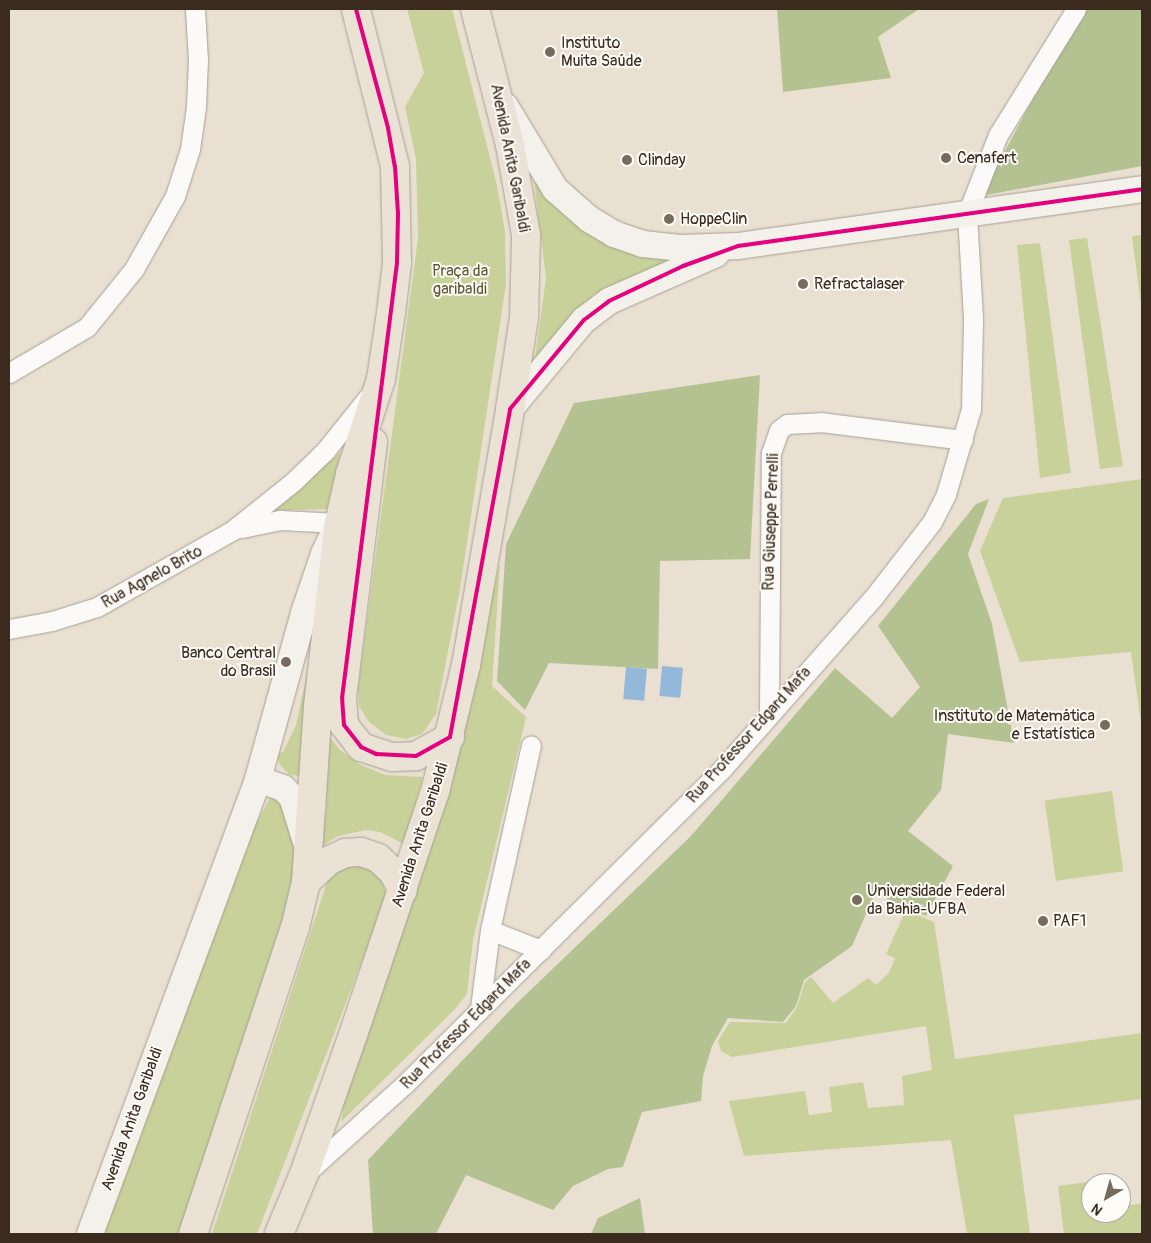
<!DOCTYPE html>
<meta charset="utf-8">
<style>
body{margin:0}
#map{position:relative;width:1151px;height:1243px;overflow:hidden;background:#e9e0d1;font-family:Pangolin,sans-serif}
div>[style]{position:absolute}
.green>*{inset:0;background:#c7d199;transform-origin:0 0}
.forest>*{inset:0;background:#b4c292}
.water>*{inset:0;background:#94b8da;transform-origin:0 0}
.roads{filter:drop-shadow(0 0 1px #a69f95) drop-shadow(0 0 1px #a69f95)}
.street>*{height:19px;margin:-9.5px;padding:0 9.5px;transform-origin:9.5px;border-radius:9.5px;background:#fcfaf8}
.secondary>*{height:26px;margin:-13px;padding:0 13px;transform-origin:13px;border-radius:13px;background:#f4f0ea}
.primary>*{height:28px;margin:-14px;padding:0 14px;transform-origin:14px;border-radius:14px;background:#e9e2d5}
.bus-1>*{height:4px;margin:-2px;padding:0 2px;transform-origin:2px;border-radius:2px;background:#e5007d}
.dots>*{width:14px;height:14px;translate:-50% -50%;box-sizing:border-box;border:2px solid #fdfcf7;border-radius:50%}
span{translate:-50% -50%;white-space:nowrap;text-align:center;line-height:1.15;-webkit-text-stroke:4px #fdfcf7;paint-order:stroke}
.poi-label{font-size:16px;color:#3b2a1e}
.left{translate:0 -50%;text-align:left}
.right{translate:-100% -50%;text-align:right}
.street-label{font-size:16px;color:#3b2a1e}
.park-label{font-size:16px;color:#5d5835}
.frame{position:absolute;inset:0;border:10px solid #3b2a1e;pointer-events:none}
.north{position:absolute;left:1081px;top:1173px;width:50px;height:50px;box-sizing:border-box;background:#fdfcf7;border:1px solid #afa8a0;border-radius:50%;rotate:218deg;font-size:14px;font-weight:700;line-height:20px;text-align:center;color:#3b2a1e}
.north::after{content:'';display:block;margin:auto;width:18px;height:22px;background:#786a5d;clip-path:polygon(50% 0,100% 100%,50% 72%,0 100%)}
</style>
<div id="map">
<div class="green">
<div style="clip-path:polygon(407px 9px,452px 9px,497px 185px,505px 231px,506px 284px,460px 589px,436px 714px,422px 734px,406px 739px,386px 735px,369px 722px,359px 706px,358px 689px,418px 238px,416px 159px,405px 107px,424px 73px)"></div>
<div style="clip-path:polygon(534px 181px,604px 239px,679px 256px,593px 295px,534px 366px,546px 278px)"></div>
<div style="clip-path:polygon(1142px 235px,1142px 312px,1132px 236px)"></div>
<div style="clip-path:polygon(1087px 238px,1123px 466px,1100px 469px,1069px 240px)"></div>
<div style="clip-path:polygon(1040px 243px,1071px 473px,1040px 478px,1017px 245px)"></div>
<div style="clip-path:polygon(341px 452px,327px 509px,268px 511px)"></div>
<div style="clip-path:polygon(1142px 479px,1142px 723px,1141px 723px,1131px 652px,1020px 662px,980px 551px,1003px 498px)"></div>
<div style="clip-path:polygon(500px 564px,492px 686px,526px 717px,473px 940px,467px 994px,456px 1008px,341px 1122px,344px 1102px,429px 838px)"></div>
<div style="clip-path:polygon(308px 669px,306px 724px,302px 776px,290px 775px,280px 765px,277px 754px,283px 752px,296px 725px)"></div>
<div style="clip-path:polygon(329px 736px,339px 749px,359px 764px,385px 775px,423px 777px,404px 844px,380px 832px,366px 830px,338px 836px,320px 847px,326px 812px)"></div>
<div style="left:1112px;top:791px;width:81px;height:68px;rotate:82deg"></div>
<div style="clip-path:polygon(271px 796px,292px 799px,298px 877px,179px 1234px,96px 1234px,252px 831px)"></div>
<div style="clip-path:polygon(349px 860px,370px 861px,380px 876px,387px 896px,257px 1234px,212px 1234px,329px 876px)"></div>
<div style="clip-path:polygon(906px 910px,934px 922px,955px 1059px,1142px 1033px,1142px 1099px,1014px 1115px,1030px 1234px,967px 1234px,951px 1140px,744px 1156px,729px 1101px,805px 1091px,809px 1115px,832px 1112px,829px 1087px,863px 1082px,868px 1108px,904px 1105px,902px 1076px,932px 1070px,926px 1026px,732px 1057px,721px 1051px,718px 1041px,730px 1022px,786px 1023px,797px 1007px,805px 982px,811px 977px,833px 1003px,868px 978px,876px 985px,889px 973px,895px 958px,886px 954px)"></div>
<div style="clip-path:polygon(1096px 1181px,1091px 1183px,1091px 1213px,1121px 1213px,1121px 1207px,1142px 1203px,1142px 1234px,1064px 1234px,1058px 1186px)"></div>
</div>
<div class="forest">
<div style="clip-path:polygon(777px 9px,919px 9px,878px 37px,891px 78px,783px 92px)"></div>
<div style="clip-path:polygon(1081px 9px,1142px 9px,1142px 166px,981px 196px)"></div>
<div style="clip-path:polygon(760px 375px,750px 559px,660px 561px,658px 669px,549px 663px,525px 710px,497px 681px,506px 544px,574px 403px)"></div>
<div style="clip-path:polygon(989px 499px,968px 554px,992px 624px,1014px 743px,948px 734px,941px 790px,908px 831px,953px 866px,926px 916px,875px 893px,852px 946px,804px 980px,796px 1006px,783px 1022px,728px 1018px,712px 1046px,703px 1076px,701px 1101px,642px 1112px,623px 1167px,608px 1169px,573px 1186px,553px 1210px,466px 1175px,436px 1234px,373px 1234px,368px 1160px,516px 1004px,691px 836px,835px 668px,892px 718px,920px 687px,878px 626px,976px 504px)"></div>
<div style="clip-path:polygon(640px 1198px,645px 1234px,591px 1234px,598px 1218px)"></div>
</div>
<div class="water">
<div style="left:662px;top:666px;width:21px;height:30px;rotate:5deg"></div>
<div style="left:626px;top:667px;width:21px;height:32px;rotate:5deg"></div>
</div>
<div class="roads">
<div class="street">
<div style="left:9px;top:373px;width:91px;rotate:-30.5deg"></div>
<div style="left:87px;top:327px;width:75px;rotate:-51deg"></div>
<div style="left:134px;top:269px;width:84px;rotate:-60.7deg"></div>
<div style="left:175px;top:196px;width:49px;rotate:-72.3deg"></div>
<div style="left:190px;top:149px;width:42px;rotate:-81.9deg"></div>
<div style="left:196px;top:107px;width:47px;rotate:-87.6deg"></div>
<div style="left:198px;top:60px;width:51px;rotate:-93.4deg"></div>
<div style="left:242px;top:528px;width:39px;rotate:-12deg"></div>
<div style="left:280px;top:520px;width:59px;rotate:2.9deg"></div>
<div style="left:9px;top:629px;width:44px;rotate:-10.5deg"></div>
<div style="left:52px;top:621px;width:47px;rotate:-17.3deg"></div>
<div style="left:97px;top:607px;width:156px;rotate:-29.5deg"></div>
<div style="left:233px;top:530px;width:77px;rotate:-38.7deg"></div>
<div style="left:293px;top:482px;width:45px;rotate:-44.1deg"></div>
<div style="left:325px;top:451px;width:70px;rotate:-51.3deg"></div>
<div style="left:769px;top:713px;width:260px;rotate:-89.6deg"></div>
<div style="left:771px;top:453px;width:24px;rotate:-71deg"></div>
<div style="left:779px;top:430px;width:10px;rotate:-37deg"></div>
<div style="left:787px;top:424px;width:34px;rotate:-3deg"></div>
<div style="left:821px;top:422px;width:143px;rotate:7.2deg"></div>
<div style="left:490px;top:930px;width:55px;rotate:21.4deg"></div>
<div style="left:480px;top:1008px;width:79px;rotate:-82.7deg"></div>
<div style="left:490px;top:930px;width:189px;rotate:-77.5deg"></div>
<div style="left:305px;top:1174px;width:135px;rotate:-42deg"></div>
<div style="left:405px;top:1084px;width:447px;rotate:-44.8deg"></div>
<div style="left:722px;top:769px;width:228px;rotate:-48.6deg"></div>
<div style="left:873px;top:598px;width:96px;rotate:-52.2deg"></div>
<div style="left:932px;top:522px;width:31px;rotate:-63deg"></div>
<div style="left:946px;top:494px;width:89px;rotate:-73.6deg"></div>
<div style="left:971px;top:409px;width:91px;rotate:-88.7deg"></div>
<div style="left:973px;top:318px;width:104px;rotate:-93.3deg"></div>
<div style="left:967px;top:214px;width:85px;rotate:-68.6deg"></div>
<div style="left:998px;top:135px;width:148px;rotate:-58.2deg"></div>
</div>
<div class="secondary">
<div style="left:505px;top:106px;width:97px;rotate:58.9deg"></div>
<div style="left:555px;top:189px;width:45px;rotate:41.4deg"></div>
<div style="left:589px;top:219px;width:29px;rotate:31deg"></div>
<div style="left:614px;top:234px;width:31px;rotate:19deg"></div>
<div style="left:643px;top:244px;width:37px;rotate:6deg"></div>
<div style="left:680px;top:248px;width:58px;rotate:-2deg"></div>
<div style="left:738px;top:246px;width:408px;rotate:-8deg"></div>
<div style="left:510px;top:409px;width:116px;rotate:-50.3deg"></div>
<div style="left:584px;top:320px;width:31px;rotate:-37deg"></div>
<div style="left:609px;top:301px;width:117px;rotate:-23.7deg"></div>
<div style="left:258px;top:779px;width:27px;rotate:20deg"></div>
<div style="left:283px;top:788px;width:13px;rotate:45deg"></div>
<div style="left:292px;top:797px;width:47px;rotate:72.7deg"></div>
<div style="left:90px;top:1234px;width:485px;rotate:-69.7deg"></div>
<div style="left:258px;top:779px;width:172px;rotate:-74.5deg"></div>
<div style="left:304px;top:613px;width:62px;rotate:-71.3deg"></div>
<div style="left:324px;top:554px;width:26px;rotate:-65deg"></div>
</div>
<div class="primary">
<div style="left:373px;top:442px;width:257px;rotate:96.9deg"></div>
<div style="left:342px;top:697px;width:28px;rotate:86deg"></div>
<div style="left:344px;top:725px;width:28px;rotate:52deg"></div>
<div style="left:361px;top:747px;width:33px;rotate:18deg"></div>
<div style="left:392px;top:757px;width:24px;rotate:-2deg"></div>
<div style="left:416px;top:756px;width:39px;rotate:-29deg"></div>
<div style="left:306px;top:882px;width:33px;rotate:-43deg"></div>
<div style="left:330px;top:860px;width:17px;rotate:-25deg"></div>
<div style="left:345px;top:853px;width:16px;rotate:-4deg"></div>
<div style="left:361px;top:852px;width:18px;rotate:19deg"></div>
<div style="left:378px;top:858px;width:21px;rotate:43deg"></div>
<div style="left:393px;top:872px;width:21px;rotate:62deg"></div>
<div style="left:193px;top:1234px;width:323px;rotate:-71.6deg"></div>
<div style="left:295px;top:928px;width:47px;rotate:-76.6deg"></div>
<div style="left:306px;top:882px;width:176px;rotate:-86.1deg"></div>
<div style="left:318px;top:706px;width:184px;rotate:-83.5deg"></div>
<div style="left:339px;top:523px;width:50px;rotate:-77.3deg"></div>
<div style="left:350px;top:474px;width:100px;rotate:-71.9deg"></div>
<div style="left:381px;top:379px;width:67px;rotate:-81.4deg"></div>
<div style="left:391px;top:313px;width:50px;rotate:-83.2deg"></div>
<div style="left:397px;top:263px;width:97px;rotate:-91.2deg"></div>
<div style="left:395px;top:166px;width:162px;rotate:-104deg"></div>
<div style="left:279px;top:1234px;width:65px;rotate:-67.4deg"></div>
<div style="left:304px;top:1174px;width:147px;rotate:-70.6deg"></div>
<div style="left:353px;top:1035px;width:256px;rotate:-71.4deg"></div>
<div style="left:435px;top:792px;width:131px;rotate:-76.3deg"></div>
<div style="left:466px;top:665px;width:260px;rotate:-80.2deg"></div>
<div style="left:510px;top:409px;width:92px;rotate:-81.3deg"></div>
<div style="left:524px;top:318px;width:83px;rotate:-88.6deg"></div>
<div style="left:526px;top:235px;width:91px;rotate:-100.1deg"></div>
<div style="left:510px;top:145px;width:140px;rotate:-104.4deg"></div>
</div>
</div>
<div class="bus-1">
<div style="left:356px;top:9px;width:123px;rotate:74.9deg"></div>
<div style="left:388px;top:128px;width:39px;rotate:80deg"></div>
<div style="left:395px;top:166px;width:48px;rotate:86.4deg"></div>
<div style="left:398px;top:214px;width:49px;rotate:91.2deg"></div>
<div style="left:397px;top:263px;width:437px;rotate:97.2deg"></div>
<div style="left:342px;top:697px;width:28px;rotate:86deg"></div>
<div style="left:344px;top:725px;width:28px;rotate:52deg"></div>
<div style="left:361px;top:747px;width:17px;rotate:25deg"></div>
<div style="left:376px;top:754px;width:40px;rotate:2.9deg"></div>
<div style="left:416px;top:756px;width:39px;rotate:-29deg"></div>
<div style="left:450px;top:737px;width:333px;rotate:-79.6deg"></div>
<div style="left:510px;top:409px;width:116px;rotate:-50.3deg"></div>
<div style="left:584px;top:320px;width:31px;rotate:-37deg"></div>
<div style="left:609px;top:301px;width:82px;rotate:-25.3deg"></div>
<div style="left:683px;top:266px;width:59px;rotate:-20deg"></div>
<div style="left:738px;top:246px;width:408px;rotate:-8deg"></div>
</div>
<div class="dots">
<div style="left:550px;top:52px;background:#786a5d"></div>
<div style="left:946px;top:158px;background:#786a5d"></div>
<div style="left:627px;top:160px;background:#786a5d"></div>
<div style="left:669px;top:219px;background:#786a5d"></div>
<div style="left:803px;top:284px;background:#786a5d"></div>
<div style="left:286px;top:662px;background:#786a5d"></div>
<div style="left:1105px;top:725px;background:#786a5d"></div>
<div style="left:857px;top:900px;background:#786a5d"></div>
<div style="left:1043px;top:921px;background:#786a5d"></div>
</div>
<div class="poi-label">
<span class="left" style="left:561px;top:52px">Instituto<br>Muita Saúde</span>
<span class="left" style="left:957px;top:158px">Cenafert</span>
<span class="left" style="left:638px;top:160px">Clinday</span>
<span class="left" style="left:680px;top:219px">HoppeClin</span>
<span class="left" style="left:814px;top:284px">Refractalaser</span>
<span class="right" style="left:276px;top:662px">Banco Central<br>do Brasil</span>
<span class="right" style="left:1095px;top:725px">Instituto de Matemática<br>e Estatística</span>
<span class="left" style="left:867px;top:900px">Universidade Federal<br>da Bahia-UFBA</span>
<span class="left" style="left:1053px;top:921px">PAF1</span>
</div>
<div class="street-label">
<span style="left:510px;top:158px;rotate:79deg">Avenida Anita Garibaldi</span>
<span style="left:771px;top:522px;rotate:-88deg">Rua Giuseppe Perrelli</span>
<span style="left:152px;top:577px;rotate:-29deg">Rua Agnelo Brito</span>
<span style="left:749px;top:735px;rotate:-48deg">Rua Professor Edgard Mafa</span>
<span style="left:420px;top:835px;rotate:-72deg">Avenida Anita Garibaldi</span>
<span style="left:466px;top:1024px;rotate:-45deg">Rua Professor Edgard Mafa</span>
<span style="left:132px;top:1119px;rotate:-70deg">Avenida Anita Garibaldi</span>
</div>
<div class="park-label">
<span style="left:460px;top:280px">Praça da<br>garibaldi</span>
</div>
<div class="frame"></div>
<div class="north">N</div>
</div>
